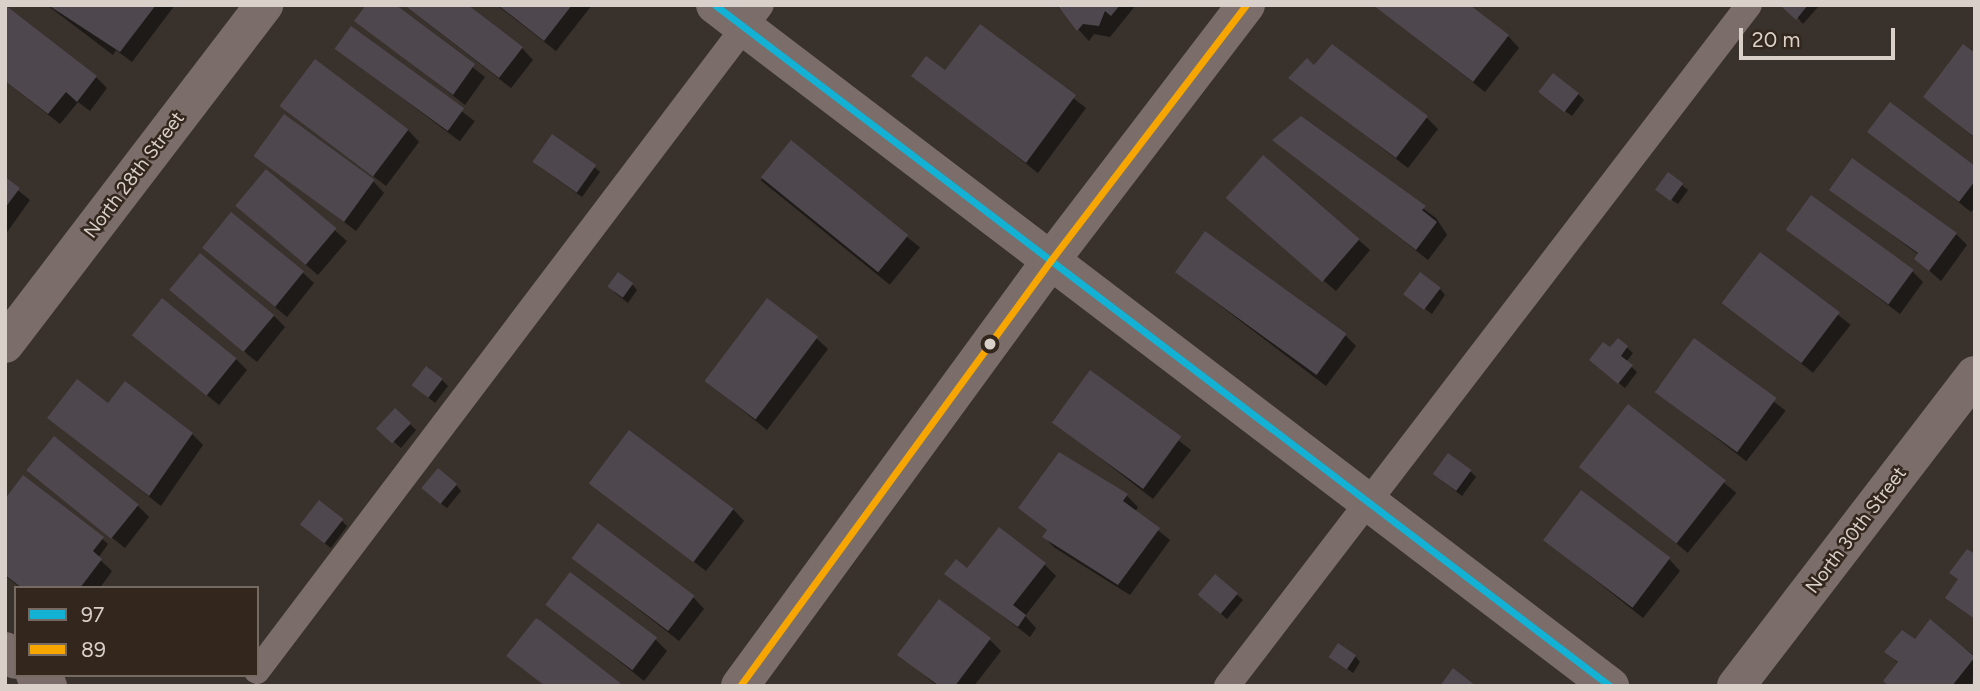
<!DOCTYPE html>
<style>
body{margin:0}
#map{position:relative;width:1980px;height:691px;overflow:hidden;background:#38312c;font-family:Figtree,sans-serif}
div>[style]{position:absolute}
.shadow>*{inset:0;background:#0007;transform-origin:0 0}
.building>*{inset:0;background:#4e474e;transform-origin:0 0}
.lane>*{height:26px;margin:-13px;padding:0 13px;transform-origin:13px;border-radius:13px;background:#7a6d6a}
.street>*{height:38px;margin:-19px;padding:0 19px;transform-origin:19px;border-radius:19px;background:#7a6d6a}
.bus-1>*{height:7px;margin:-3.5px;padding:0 3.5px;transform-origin:3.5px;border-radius:3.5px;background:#13b2d5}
.bus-2>*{height:7px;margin:-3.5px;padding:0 3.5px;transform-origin:3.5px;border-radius:3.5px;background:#f7a600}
.dots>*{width:19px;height:19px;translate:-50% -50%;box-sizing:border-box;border:4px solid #33271d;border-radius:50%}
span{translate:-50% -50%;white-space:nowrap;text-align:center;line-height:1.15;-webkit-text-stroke:5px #33271d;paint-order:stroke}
.street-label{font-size:19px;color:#d9d0ca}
.frame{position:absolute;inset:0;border:7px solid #d9d0ca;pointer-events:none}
.legend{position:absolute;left:14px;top:586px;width:245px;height:91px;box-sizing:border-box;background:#33271d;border:2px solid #756b62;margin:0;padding:9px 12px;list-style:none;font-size:21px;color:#d9d0ca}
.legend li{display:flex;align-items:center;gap:14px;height:35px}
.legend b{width:35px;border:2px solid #756b62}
.scale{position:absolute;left:1739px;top:28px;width:156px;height:32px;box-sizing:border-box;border:4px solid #d9d0ca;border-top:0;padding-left:9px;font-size:21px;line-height:24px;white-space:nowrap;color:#d9d0ca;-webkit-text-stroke:5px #33271d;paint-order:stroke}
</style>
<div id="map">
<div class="shadow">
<div style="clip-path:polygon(47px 5px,175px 5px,132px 62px,116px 50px,113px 55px)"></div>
<div style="clip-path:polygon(393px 5px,485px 77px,465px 105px,357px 21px)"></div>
<div style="clip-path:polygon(404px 5px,522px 48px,533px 60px,511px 88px)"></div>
<div style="clip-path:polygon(497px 5px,592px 5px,556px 51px)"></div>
<div style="clip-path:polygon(1056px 5px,1136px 5px,1110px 37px,1094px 34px,1089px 41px)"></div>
<div style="clip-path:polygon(1374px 5px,1508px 36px,1519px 48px,1485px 92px)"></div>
<div style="clip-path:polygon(1787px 5px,1816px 5px,1818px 7px,1803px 24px)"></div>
<div style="clip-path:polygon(980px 26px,1086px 108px,1038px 173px,913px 76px,946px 73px)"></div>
<div style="left:351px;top:28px;width:155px;height:25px;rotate:37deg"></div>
<div style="clip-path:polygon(1975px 55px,1975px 138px,1925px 97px)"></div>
<div style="clip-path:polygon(1315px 68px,1427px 118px,1438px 129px,1408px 168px,1291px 78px)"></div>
<div style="clip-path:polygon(96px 77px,107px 88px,90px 111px,78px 102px,60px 124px,5px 81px)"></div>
<div style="clip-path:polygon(1578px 94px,1584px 100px,1572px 116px,1547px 98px)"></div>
<div style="clip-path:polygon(283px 106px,408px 130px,419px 142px,386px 186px)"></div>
<div style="clip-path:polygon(1301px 118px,1436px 218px,1447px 235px,1428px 260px,1275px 140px)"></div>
<div style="clip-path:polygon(1869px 131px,1975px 168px,1975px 207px,1971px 212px)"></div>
<div style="left:791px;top:143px;width:166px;height:48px;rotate:39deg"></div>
<div style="clip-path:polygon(256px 156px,373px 181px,384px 193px,356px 231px)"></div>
<div style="clip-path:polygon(1263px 157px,1370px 250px,1336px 291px,1239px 209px)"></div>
<div style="clip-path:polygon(540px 167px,594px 167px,600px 172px,582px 197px)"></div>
<div style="clip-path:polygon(266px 171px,347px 241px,318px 275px,248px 216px)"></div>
<div style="clip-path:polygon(1669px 175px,1688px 190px,1678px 204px,1664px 195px)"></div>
<div style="clip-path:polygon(5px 180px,30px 200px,5px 235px)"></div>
<div style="clip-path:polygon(1831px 189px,1956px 234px,1967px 245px,1941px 281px,1916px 259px,1919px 255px)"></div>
<div style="clip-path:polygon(1787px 229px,1912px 271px,1923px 282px,1900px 314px)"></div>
<div style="clip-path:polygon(204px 248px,302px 272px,314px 283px,287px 317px)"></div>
<div style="left:1760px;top:254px;width:115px;height:61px;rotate:38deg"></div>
<div style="clip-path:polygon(1176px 272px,1345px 335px,1356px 346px,1326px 386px)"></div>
<div style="clip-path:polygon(632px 284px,637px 290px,628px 303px,614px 292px)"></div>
<div style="clip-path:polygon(1440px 289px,1445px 295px,1432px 314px,1413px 300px)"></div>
<div style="clip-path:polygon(184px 302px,274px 316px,285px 327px,257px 362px)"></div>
<div style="clip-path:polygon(134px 335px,236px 359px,247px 370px,219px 405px)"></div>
<div style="clip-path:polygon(816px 338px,828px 349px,767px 430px,706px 381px)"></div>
<div style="clip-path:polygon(1618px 340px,1633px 353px,1626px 362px,1637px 372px,1625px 388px,1597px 366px)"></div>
<div style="left:1695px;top:340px;width:115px;height:64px;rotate:38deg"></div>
<div style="left:1091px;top:372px;width:127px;height:62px;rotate:38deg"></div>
<div style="clip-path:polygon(442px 380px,448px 386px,435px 403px,413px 385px)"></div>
<div style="clip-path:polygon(109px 405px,192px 434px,203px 445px,161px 506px,49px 418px)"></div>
<div style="left:1629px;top:406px;width:138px;height:77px;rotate:39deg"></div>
<div style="clip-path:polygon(395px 410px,416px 430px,401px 448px,385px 434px)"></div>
<div style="clip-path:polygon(1059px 454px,1127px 496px,1138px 507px,1135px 512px,1170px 540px,1130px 595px,1055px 548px,1044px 537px,1048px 531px,1020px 508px)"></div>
<div style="clip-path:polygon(29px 471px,138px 506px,149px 517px,125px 548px)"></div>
<div style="clip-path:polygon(1470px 471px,1476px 477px,1462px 496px,1441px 480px)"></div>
<div style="clip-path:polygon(592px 484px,733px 509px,744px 521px,706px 571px)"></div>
<div style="clip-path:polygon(456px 485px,461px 491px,447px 508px,429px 494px)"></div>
<div style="clip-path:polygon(5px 502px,102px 539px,108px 544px,98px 558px,112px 571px,100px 588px,21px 588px,5px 576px)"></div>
<div style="clip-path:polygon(342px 521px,347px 526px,331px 548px,308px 531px)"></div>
<div style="clip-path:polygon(1545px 540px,1669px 559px,1680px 571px,1643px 618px)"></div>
<div style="clip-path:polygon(573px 558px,693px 597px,704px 609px,679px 641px)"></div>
<div style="clip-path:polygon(1045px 565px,1056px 576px,1025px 616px,1036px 628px,1030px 637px,946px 573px)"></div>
<div style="clip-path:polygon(1215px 576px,1243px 600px,1227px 619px,1205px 600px)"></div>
<div style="clip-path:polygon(548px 604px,656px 640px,667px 651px,644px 681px)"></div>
<div style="clip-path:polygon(1930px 622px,1975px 656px,1972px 686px,1890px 686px,1899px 664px,1886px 652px,1915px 642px)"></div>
<div style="clip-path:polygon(990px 640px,1001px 651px,974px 686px,937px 686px,900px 655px)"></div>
<div style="clip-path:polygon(1355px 656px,1360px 662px,1353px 673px,1331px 657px)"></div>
</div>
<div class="building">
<div style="clip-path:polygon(5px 5px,97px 76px,77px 102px,66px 92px,48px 114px,5px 81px)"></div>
<div style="clip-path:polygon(48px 5px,156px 5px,120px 52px)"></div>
<div style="clip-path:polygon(366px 5px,396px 5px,475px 64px,453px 95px,354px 21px)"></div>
<div style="clip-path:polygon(404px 5px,468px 5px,523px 47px,499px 78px)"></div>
<div style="clip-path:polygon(498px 5px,572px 5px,544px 41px)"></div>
<div style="clip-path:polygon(1057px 5px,1120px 5px,1111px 16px,1105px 11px,1099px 26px,1083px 24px,1077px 31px)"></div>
<div style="clip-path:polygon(1373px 5px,1470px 5px,1509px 35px,1473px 82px)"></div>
<div style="clip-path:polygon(1808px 5px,1796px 20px,1782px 7px,1784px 5px)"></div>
<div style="clip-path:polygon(980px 24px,1076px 95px,1026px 163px,911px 76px,926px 56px,945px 70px)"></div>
<div style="left:351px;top:26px;width:140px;height:28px;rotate:36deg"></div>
<div style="clip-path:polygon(1332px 44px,1428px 116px,1396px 158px,1288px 78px,1307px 58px,1314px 65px)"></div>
<div style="clip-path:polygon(1963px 44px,1975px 53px,1973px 136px,1923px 97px)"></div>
<div style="left:315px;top:59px;width:117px;height:59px;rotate:37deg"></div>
<div style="left:1553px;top:73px;width:33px;height:24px;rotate:38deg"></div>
<div style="clip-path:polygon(1890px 102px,1975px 166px,1975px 181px,1959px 202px,1867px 132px)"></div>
<div style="left:284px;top:114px;width:112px;height:52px;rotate:36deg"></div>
<div style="clip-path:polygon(1301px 116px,1426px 206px,1422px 210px,1437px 222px,1416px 250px,1272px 140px)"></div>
<div style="left:552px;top:134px;width:54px;height:34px;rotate:35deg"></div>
<div style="left:791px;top:140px;width:151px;height:48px;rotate:39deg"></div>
<div style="left:1263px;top:155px;width:128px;height:57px;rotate:41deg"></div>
<div style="clip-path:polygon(1852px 158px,1957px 233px,1929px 271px,1914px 259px,1918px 253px,1829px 190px)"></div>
<div style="left:266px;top:169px;width:92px;height:48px;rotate:40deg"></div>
<div style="left:1668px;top:172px;width:19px;height:22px;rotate:36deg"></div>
<div style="clip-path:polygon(5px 177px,20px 188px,5px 208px)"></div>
<div style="left:1811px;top:195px;width:127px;height:43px;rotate:36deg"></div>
<div style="left:231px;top:212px;width:94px;height:46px;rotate:39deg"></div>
<div style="left:1205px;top:231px;width:175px;height:51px;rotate:36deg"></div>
<div style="left:1760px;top:252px;width:100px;height:64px;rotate:37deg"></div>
<div style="left:200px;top:253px;width:97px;height:48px;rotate:40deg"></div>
<div style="left:618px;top:272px;width:19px;height:18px;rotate:36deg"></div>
<div style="left:1420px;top:272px;width:26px;height:28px;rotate:37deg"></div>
<div style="left:162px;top:298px;width:96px;height:48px;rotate:39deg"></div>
<div style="left:767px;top:298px;width:64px;height:104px;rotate:37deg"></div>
<div style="clip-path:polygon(1618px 338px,1628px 346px,1621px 356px,1633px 365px,1618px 384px,1589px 360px,1603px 342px,1610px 347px)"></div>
<div style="left:1694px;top:338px;width:102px;height:67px;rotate:36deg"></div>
<div style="left:426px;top:366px;width:21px;height:24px;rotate:37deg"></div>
<div style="left:1090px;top:370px;width:113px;height:65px;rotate:36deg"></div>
<div style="clip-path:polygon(77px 379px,108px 403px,125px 381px,193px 433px,149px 496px,47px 418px)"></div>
<div style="left:1628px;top:404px;width:124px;height:80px;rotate:38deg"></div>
<div style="left:395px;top:408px;width:22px;height:28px;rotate:43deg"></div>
<div style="left:629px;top:430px;width:131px;height:67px;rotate:37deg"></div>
<div style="left:54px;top:436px;width:109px;height:44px;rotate:39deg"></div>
<div style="clip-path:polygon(1059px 452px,1128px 494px,1123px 501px,1160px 528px,1118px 585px,1042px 537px,1047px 530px,1018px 508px)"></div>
<div style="left:1448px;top:453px;width:29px;height:26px;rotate:36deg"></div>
<div style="left:438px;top:468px;width:25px;height:26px;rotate:40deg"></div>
<div style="clip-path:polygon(23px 475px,104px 537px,93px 551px,102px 559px,80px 588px,22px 588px,5px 575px,5px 499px)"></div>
<div style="left:1581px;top:490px;width:112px;height:63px;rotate:37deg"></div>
<div style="left:319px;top:500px;width:31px;height:31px;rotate:38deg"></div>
<div style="left:598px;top:523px;width:121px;height:44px;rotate:37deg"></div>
<div style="clip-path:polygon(999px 527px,1046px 563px,1013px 605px,1026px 615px,1018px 627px,944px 574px,956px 559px,967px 568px)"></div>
<div style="clip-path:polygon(1967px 549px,1975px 554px,1975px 619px,1945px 598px,1958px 579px,1949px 573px)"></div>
<div style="left:570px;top:572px;width:109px;height:41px;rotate:37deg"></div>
<div style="left:1215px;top:574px;width:30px;height:27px;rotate:40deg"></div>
<div style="clip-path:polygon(939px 599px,991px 638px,955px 686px,939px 686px,897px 655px)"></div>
<div style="clip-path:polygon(536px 618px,541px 621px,624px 686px,545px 686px,506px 656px)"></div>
<div style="clip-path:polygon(1930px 619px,1975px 657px,1952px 686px,1889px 686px,1883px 681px,1898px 662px,1884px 652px,1902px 630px,1915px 639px)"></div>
<div style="left:1338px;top:643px;width:22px;height:17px;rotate:34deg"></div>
<div style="clip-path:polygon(1453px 668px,1476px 686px,1440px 686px)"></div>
</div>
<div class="lane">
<div style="left:257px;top:671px;width:835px;rotate:-52.88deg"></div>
<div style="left:1227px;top:686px;width:858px;rotate:-52.53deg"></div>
</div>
<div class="street">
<div style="left:715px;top:5px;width:1125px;rotate:37.27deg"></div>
<div style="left:5px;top:344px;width:427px;rotate:-52.6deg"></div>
<div style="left:5px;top:651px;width:14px;rotate:39deg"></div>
<div style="left:35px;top:675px;width:17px;rotate:40deg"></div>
<div style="left:740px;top:686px;width:527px;rotate:-53.87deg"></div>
<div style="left:1051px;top:260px;width:321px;rotate:-52.6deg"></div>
<div style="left:1736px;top:686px;width:392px;rotate:-52.5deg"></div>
</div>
<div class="bus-1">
<div style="left:715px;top:5px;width:1125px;rotate:37.27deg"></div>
</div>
<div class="bus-2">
<div style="left:740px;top:686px;width:527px;rotate:-53.87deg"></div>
<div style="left:1051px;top:260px;width:321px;rotate:-52.6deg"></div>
</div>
<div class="dots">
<div style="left:990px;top:344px;background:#d9d0ca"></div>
</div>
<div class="street-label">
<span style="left:134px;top:175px;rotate:-53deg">North 28th Street</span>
<span style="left:1856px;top:530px;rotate:-53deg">North 30th Street</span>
</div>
<div class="frame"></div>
<ul class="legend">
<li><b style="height:9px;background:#13b2d5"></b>97</li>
<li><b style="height:9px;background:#f7a600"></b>89</li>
</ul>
<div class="scale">20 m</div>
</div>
